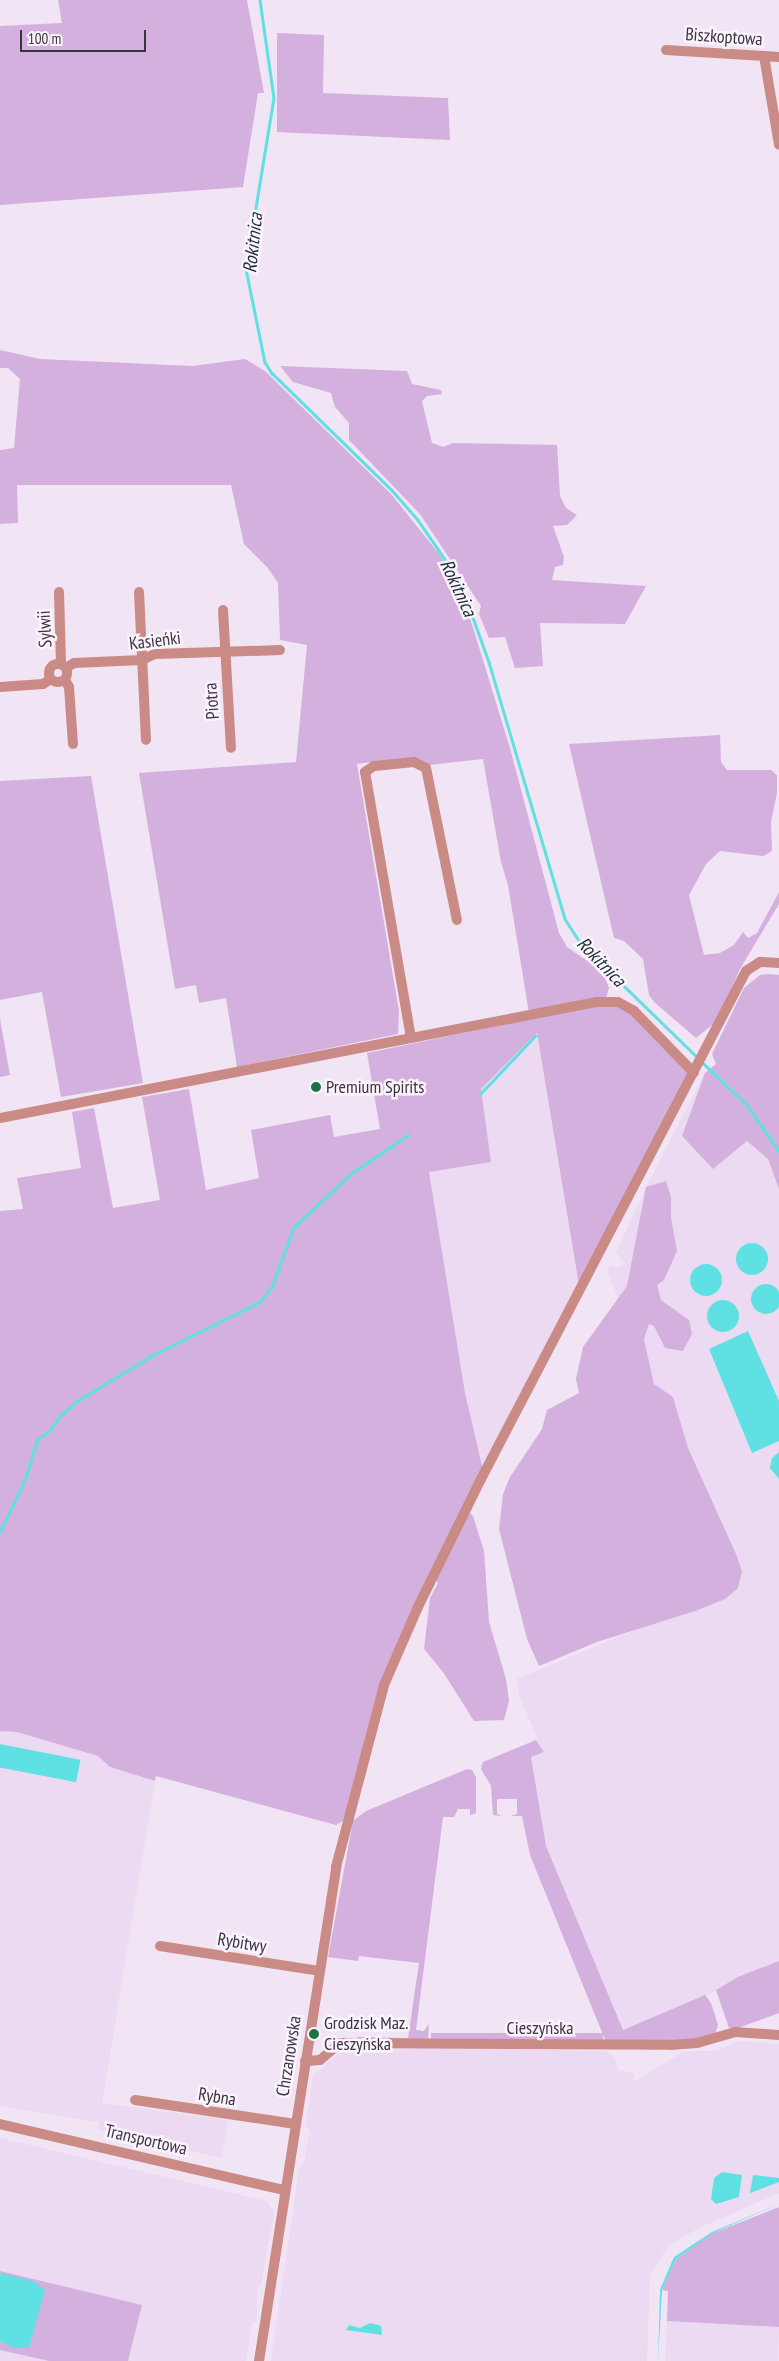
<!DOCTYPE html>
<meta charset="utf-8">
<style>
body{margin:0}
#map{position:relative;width:779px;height:2361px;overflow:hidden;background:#f1e4f5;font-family:"PT Sans Narrow",sans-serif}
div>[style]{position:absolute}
.built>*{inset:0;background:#ecdaf2}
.green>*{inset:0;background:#d3b0de;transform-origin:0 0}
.water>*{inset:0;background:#5fe1e3;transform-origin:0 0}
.round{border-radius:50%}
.stream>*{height:2.5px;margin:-1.25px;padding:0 1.25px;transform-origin:1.25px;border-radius:1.25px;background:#5fe1e3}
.minor>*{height:10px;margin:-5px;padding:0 5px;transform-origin:5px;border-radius:5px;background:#ca8b86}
.minor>.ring{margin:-5px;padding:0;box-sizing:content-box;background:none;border:10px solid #ca8b86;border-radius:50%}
.dots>*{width:14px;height:14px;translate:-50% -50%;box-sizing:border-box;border:2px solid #fbf3fe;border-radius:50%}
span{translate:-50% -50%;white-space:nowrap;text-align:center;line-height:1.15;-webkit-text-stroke:5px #fbf3fe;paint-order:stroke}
.street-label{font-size:18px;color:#3a343b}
.poi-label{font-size:18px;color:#3a343b}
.left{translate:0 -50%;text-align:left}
.water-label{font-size:19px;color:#182f2f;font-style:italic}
.scale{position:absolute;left:20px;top:30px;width:126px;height:22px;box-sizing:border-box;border:2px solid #3a343b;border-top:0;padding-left:6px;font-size:15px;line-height:18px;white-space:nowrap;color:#3a343b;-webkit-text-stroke:4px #fbf3fe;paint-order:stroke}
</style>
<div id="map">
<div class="built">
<div style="clip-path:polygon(537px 1033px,580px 1291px,484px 1474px,465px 1393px,429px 1172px,491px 1162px,481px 1088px)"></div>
<div style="clip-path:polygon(705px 1073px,756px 1124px,779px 1189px,779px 1961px,730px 1985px,623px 2031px,546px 1846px,531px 1757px,543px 1752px,519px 1695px,517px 1679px,736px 1588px,607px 1271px,610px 1265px,618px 1268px,625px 1264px,616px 1253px,646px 1187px)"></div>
<div style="clip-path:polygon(0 1731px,17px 1732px,98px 1756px,110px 1767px,155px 1781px,102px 2103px,228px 2120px,222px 2158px,98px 2129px,99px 2122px,0 2106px)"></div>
<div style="clip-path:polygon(740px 2041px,779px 2044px,779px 2193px,699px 2228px,668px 2246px,650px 2275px,647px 2361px,271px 2361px,299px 2170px,304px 2164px,309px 2136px,315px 2134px,309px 2133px,310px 2127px,306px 2127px,313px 2075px,340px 2052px,427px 2048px,605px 2051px,614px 2057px,619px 2070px,634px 2073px,633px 2082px,685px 2051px,716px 2051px)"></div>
<div style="clip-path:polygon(0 2138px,267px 2201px,274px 2211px,261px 2286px,257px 2289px,257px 2321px,252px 2323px,246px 2361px,128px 2361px,141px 2305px,0 2271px)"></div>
<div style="clip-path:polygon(667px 2321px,779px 2327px,778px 2361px,665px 2361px)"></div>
<div style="clip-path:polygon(0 2350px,49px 2361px,0 2361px)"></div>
</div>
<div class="green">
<div style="clip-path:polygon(58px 0,247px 0,264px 93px,258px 93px,243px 187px,0 205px,0 26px,62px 23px)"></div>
<div style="clip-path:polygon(277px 33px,324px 35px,323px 93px,448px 98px,450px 140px,277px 132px)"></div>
<div style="clip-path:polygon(0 350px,40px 359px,192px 366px,245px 359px,265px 371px,391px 494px,440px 555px,462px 592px,510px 748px,559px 933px,567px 947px,602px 971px,609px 988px,605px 1002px,618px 1002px,694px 1073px,580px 1291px,537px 1033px,481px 1089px,491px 1162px,429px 1172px,465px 1393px,484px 1474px,466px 1509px,473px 1516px,484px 1551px,489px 1622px,506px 1679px,509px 1701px,504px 1720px,474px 1721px,443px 1672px,424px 1649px,430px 1598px,438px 1583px,433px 1576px,398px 1649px,346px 1819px,336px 1825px,156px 1776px,155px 1781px,110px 1767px,98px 1756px,17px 1732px,0 1731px,0 1211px,23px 1209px,17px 1178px,81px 1168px,72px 1112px,94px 1108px,113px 1208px,160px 1200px,142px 1097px,189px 1089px,206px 1190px,259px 1178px,251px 1130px,330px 1115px,334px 1137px,380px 1129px,367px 1053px,530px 1019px,508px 885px,501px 862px,483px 759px,429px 765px,386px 760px,357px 764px,399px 1011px,398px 1034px,237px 1067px,226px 998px,199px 1003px,196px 985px,175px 989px,139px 773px,296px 762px,307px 645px,280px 640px,278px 583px,267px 567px,244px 544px,231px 485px,17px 485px,18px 523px,0 524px,0 450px,14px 448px,20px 379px,8px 368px,0 368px)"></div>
<div style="clip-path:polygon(280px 366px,407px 371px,412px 384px,441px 390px,442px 394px,427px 396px,422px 401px,432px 443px,443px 447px,453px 443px,557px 445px,560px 496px,566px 508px,577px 515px,567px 525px,553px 526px,564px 557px,563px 565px,555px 567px,552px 580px,646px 586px,625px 624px,540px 623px,543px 666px,515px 668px,505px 637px,489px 638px,479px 614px,481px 606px,420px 514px,349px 440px,349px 423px,335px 407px,331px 393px,293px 382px)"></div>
<div style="clip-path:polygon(720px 735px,721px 762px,727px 770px,771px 770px,777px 775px,777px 793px,771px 822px,772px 851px,763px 856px,720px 851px,706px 864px,689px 895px,704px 955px,720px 953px,734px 945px,743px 932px,748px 938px,757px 933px,779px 892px,779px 904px,740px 969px,717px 1021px,696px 1038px,654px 1002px,649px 995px,643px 959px,624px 941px,614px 938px,569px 744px)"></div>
<div style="clip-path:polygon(91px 776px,143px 1083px,61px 1097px,42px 992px,0 1000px,0 781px)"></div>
<div style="clip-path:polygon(769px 974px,779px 975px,779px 1189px,768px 1159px,747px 1141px,713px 1169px,682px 1136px,705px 1073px,716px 1064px,712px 1054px,744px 988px,760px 975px)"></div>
<div style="clip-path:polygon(0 1019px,10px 1075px,0 1077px)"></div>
<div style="clip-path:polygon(666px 1181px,671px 1197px,671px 1218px,677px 1251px,664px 1280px,657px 1285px,661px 1300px,689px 1320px,692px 1334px,683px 1351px,665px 1348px,654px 1326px,649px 1324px,644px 1339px,654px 1384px,673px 1397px,688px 1448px,736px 1554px,742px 1571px,738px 1588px,725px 1599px,698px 1610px,597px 1642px,539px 1666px,527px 1639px,499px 1529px,503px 1494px,510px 1477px,542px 1429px,547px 1410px,579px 1393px,576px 1379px,583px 1347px,627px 1286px,646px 1187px)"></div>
<div style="clip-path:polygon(536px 1740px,544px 1752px,531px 1757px,546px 1846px,623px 2030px,705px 1995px,711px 2003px,718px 2025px,715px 2034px,697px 2040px,606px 2042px,530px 1855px,522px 1816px,510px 1816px,517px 1814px,517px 1799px,497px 1799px,497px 1814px,503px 1816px,493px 1815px,491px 1786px,481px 1769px,483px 1762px)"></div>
<div style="clip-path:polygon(467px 1769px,472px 1770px,476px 1777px,476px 1813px,470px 1815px,470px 1809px,458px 1809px,454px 1817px,443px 1817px,416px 2030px,424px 2031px,429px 2024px,428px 2041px,357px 2040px,357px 2037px,408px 2038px,419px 1963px,359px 1956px,358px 1961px,328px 1957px,353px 1821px,366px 1811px)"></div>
<div style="clip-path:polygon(779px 1961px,779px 2013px,735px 2029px,729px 2028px,716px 1990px,738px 1977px)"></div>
<div style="left:431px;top:2033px;width:172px;height:8px"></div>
<div style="clip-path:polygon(779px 2207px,779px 2327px,667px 2321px,668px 2291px,662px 2290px,676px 2259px,713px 2233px)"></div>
<div style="clip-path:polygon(0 2271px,142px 2305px,128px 2361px,49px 2361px,0 2350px)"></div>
</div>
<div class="water">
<div class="round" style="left:736px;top:1243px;width:32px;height:32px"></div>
<div class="round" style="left:690px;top:1264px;width:32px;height:32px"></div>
<div class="round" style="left:751px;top:1284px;width:30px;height:30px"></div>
<div class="round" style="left:707px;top:1300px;width:32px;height:32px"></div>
<div style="clip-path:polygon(748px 1331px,779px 1401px,779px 1441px,752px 1453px,709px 1349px)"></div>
<div style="clip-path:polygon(779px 1452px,779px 1479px,770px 1468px,772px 1458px)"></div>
<div style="left:0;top:1744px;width:82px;height:23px;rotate:11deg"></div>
<div style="clip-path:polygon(722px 2172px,742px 2175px,739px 2197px,716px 2204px,711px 2199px,714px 2178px)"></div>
<div style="clip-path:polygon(753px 2175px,779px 2178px,779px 2182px,750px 2193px)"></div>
<div style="clip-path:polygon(779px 2204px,713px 2233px,676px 2259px,662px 2290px,658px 2361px,660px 2290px,674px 2257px,712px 2232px)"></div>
<div style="clip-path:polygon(0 2273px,33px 2281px,45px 2290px,29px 2348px,14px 2348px,0 2341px)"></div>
<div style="clip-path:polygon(370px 2323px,381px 2326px,382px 2335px,346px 2330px,349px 2325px,360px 2328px)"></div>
</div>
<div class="stream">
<div style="left:260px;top:0;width:99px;rotate:81.9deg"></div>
<div style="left:274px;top:98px;width:173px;rotate:99.3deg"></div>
<div style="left:246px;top:269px;width:95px;rotate:78.5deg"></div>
<div style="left:265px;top:362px;width:13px;rotate:58deg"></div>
<div style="left:272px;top:373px;width:168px;rotate:44.3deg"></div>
<div style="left:392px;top:490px;width:40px;rotate:49deg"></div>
<div style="left:418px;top:520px;width:58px;rotate:55.5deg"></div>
<div style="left:451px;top:568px;width:45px;rotate:65.1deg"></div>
<div style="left:470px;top:609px;width:56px;rotate:70.3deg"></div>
<div style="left:489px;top:662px;width:268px;rotate:73.5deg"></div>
<div style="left:565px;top:919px;width:31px;rotate:57deg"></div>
<div style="left:582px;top:945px;width:162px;rotate:44.2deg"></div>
<div style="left:702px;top:1062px;width:64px;rotate:43.7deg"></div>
<div style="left:748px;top:1106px;width:55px;rotate:55.4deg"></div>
<div style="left:480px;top:1094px;width:80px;rotate:-46.5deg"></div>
<div style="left:0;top:1532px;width:59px;rotate:-64.7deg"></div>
<div style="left:25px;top:1479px;width:41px;rotate:-72.9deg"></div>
<div style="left:37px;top:1440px;width:18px;rotate:-38deg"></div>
<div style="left:51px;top:1429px;width:16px;rotate:-55deg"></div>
<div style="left:60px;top:1416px;width:23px;rotate:-41deg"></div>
<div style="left:77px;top:1401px;width:89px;rotate:-31.2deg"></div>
<div style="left:153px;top:1355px;width:119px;rotate:-26.4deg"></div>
<div style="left:260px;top:1302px;width:20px;rotate:-53deg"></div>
<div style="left:272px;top:1286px;width:63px;rotate:-69.6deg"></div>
<div style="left:294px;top:1227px;width:79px;rotate:-43deg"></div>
<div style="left:352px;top:1173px;width:68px;rotate:-34.2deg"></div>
</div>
<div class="minor">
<div style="left:666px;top:50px;width:113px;rotate:3.5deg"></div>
<div style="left:764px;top:56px;width:90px;rotate:80.4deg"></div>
<div style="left:59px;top:592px;width:72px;rotate:88.4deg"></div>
<div style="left:139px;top:592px;width:148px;rotate:87.3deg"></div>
<div style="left:223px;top:610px;width:138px;rotate:86.7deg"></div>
<div class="ring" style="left:49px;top:664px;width:8px;height:8px"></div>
<div style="left:66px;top:668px;width:9px;rotate:-32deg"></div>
<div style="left:74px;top:663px;width:68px;rotate:-2.5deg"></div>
<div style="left:142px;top:660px;width:14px;rotate:-25deg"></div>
<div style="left:155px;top:654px;width:125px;rotate:-1.8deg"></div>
<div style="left:65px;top:680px;width:8px;rotate:60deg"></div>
<div style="left:69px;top:687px;width:57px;rotate:86deg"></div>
<div style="left:0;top:687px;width:43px;rotate:-4deg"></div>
<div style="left:43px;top:684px;width:9px;rotate:-32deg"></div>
<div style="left:411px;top:1038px;width:270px;rotate:-99.8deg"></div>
<div style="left:365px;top:772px;width:11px;rotate:-34deg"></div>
<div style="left:374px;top:766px;width:40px;rotate:-5.7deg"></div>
<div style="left:414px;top:762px;width:13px;rotate:27deg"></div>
<div style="left:426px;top:768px;width:155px;rotate:78.5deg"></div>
<div style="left:0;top:1118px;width:607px;rotate:-11.01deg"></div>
<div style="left:596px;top:1002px;width:22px"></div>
<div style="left:618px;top:1002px;width:18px;rotate:29deg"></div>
<div style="left:634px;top:1011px;width:86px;rotate:45.9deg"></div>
<div style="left:160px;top:1946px;width:161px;rotate:8.9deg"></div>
<div style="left:305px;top:2061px;width:15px;rotate:-4deg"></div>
<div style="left:320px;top:2060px;width:26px;rotate:-40deg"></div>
<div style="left:340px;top:2043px;width:330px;rotate:0.3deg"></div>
<div style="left:670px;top:2045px;width:27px;rotate:-4deg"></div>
<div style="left:697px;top:2043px;width:40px;rotate:-16deg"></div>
<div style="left:735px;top:2032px;width:44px;rotate:3.9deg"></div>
<div style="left:135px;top:2100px;width:162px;rotate:8.5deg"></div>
<div style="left:0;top:2124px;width:292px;rotate:13.1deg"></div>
<div style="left:259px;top:2361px;width:500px;rotate:-81.1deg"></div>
<div style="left:336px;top:1867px;width:188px;rotate:-75.2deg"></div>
<div style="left:384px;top:1685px;width:83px;rotate:-66.5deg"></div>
<div style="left:417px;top:1609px;width:145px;rotate:-63.8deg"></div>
<div style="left:481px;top:1479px;width:573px;rotate:-62.45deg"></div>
<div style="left:746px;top:971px;width:17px;rotate:-33deg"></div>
<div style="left:760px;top:962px;width:19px;rotate:3deg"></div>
</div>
<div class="dots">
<div style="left:316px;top:1087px;background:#1a7346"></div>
<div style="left:314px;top:2034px;background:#1a7346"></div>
</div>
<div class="street-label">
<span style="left:724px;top:37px;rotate:4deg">Biszkoptowa</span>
<span style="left:45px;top:629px;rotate:-93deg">Sylwii</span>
<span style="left:155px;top:641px;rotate:-7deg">Kasieńki</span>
<span style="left:212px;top:701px;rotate:-94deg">Piotra</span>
<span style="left:242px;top:1943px;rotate:9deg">Rybitwy</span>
<span style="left:540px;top:2028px">Cieszyńska</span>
<span style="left:289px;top:2056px;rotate:-81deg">Chrzanowska</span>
<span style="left:217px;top:2097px;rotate:9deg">Rybna</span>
<span style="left:146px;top:2140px;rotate:13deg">Transportowa</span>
</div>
<div class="poi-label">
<span class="left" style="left:326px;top:1087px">Premium Spirits</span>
<span class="left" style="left:324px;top:2034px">Grodzisk Maz.<br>Cieszyńska</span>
</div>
<div class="water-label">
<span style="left:253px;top:243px;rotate:-84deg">Rokitnica</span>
<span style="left:458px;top:588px;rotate:65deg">Rokitnica</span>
<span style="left:601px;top:962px;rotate:46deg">Rokitnica</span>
</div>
<div class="scale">100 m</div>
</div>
